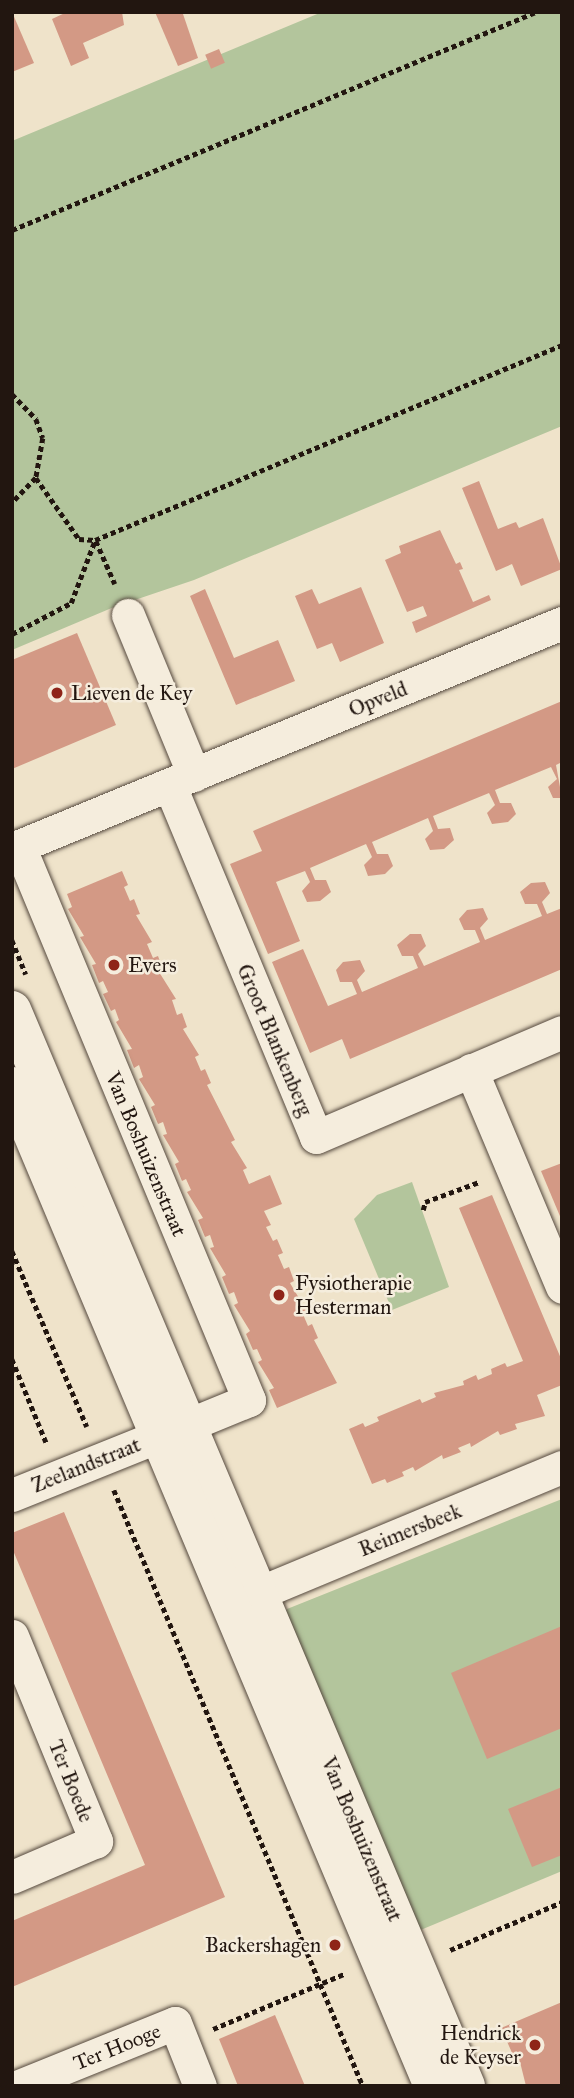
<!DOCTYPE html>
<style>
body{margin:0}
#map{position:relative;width:574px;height:2098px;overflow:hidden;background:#efe3ca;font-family:"IM FELL Great Primer",serif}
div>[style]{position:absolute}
.green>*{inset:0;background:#b3c59c}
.building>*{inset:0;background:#d39985;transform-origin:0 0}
.path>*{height:4.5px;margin-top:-2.25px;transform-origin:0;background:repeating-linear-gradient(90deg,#221610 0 5px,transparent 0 8.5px)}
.roads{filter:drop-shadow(0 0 2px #55493e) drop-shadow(0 0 2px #55493e)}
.street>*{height:33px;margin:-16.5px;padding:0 16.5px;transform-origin:16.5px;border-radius:16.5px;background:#f5eddd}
.secondary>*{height:38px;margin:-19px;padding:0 19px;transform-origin:19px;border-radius:19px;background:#f5eddd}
.dots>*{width:19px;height:19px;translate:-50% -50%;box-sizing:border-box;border:4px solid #f5eddd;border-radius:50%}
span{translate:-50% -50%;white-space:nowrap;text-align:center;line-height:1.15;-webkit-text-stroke:5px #f5eddd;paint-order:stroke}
.poi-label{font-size:21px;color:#221610}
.left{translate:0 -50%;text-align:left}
.right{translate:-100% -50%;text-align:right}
.street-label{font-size:21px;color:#221610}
.frame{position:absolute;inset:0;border:14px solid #221610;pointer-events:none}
</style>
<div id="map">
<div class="green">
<div style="clip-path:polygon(322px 12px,562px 12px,562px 426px,194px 580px,114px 607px,12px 650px,12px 141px)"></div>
<div style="clip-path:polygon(412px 1182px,449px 1287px,392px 1310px,354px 1219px,377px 1195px)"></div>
<div style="clip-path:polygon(562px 1499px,562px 1871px,411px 1934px,282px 1616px,287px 1609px)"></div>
</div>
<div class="building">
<div style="clip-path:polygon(12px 12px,34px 63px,12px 72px)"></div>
<div style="clip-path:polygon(67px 12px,122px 12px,124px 25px,83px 43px,89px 58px,71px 66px,52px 19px)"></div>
<div style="clip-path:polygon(155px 12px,183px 14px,198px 58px,178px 66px)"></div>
<div style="left:219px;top:49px;width:15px;height:15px;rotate:67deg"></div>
<div style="clip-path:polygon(479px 481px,498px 529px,516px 522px,519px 528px,543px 518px,562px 569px,521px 586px,512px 564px,496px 571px,462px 488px)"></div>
<div style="clip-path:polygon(440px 530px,456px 564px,460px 562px,463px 569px,459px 570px,473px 602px,489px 595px,491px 600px,416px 633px,412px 622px,427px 616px,423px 606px,407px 612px,385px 560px,401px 553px,399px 546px)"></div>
<div style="clip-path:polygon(361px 587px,384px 643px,340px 662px,332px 643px,317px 649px,295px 596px,312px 589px,319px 604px)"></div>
<div style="clip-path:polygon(205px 589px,234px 658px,278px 640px,295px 681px,236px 705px,190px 596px)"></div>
<div style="clip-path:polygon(77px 633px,116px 725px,12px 769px,12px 660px)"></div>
<div style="clip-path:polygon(562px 701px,562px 762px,556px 765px,562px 798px,553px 798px,548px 787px,557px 779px,551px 767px,495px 790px,500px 803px,511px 803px,516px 814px,508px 822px,492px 824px,487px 813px,495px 805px,489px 793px,433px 816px,438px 829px,450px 828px,454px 840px,444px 849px,430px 850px,425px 839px,433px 831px,428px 818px,372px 842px,377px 854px,388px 854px,393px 866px,385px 874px,368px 876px,364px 865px,372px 857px,366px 844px,310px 868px,315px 880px,326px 880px,331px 892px,320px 901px,307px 902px,302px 891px,310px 882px,305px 871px,276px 882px,300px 941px,268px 954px,230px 864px,262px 851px,253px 831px)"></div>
<div style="clip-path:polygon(122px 871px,128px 885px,124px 887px,130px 901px,134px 899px,140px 914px,136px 915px,152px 942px,147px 944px,153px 958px,158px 956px,163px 970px,159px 972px,176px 999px,172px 1000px,177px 1015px,182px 1013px,187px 1027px,183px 1029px,199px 1055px,195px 1057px,201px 1071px,205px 1069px,211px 1083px,207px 1085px,235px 1140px,231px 1142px,247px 1168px,243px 1170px,249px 1184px,270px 1175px,282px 1204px,264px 1211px,271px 1225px,266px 1227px,273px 1241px,277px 1239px,283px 1253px,278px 1255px,284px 1269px,289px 1267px,294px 1281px,290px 1283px,306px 1310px,302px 1312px,308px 1326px,312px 1324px,318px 1338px,314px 1340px,337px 1383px,277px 1408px,269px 1390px,274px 1388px,258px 1362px,262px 1360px,257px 1349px,253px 1350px,246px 1334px,250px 1331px,234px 1305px,238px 1303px,234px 1292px,229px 1294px,222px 1277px,226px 1275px,210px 1248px,214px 1247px,210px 1235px,205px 1237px,198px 1220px,203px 1218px,187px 1192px,191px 1190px,186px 1179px,182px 1181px,175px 1164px,179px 1162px,163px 1135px,167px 1134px,163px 1122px,158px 1124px,151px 1107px,155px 1105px,139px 1079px,143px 1077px,139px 1065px,134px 1068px,127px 1050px,132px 1049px,116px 1022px,119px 1020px,115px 1009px,111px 1011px,103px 994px,108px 992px,103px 981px,99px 983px,92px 965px,96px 964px,80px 937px,84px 936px,68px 909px,72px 907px,67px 894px)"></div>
<div style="clip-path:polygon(545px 882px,550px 893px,542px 902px,547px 914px,562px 908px,562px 969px,350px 1059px,342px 1039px,310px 1053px,272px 962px,303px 949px,328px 1006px,357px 994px,352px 982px,340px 982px,336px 970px,343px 962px,360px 960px,365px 971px,357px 980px,362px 992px,418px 968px,413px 956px,402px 956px,397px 945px,410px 934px,421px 934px,426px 946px,418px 954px,424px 966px,480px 942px,475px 930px,464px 930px,459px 919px,467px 910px,483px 908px,488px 919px,480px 928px,485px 940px,542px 916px,537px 904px,525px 904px,520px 892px,531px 883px)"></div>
<div style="clip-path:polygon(562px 1163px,562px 1221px,541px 1171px)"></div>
<div style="clip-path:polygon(492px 1195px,562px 1361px,562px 1385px,537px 1395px,545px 1416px,515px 1424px,517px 1429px,500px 1435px,498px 1431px,471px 1447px,470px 1443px,458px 1448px,461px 1452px,443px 1459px,442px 1455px,415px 1471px,413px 1467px,402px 1472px,404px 1476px,387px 1483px,385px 1479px,372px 1484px,349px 1429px,363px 1423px,365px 1427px,379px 1421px,377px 1417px,420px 1399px,422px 1403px,436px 1397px,434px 1393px,464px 1385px,463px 1381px,476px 1375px,478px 1380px,492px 1374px,491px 1369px,505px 1363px,507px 1367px,523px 1361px,459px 1208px)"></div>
<div style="clip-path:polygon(64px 1512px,225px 1897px,12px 1987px,12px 1921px,145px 1865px,12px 1548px,12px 1533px)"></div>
<div style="clip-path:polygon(562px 1626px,562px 1728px,487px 1759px,451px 1673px)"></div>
<div style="clip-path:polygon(562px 1787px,562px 1855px,532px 1867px,508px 1809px)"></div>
<div style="clip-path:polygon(562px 2002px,562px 2086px,526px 2086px,520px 2062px,517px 2064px,501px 2028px)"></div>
<div style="clip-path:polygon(275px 2015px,305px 2086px,238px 2086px,219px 2039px)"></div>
</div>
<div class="path">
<div style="left:12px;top:230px;width:568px;rotate:-22.59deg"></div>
<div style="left:12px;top:394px;width:35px;rotate:46deg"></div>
<div style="left:36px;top:419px;width:20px;rotate:70deg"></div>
<div style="left:43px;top:438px;width:41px;rotate:99.9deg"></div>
<div style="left:36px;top:478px;width:35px;rotate:134deg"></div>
<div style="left:36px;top:478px;width:75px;rotate:54.8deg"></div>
<div style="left:79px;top:539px;width:16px;rotate:4deg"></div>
<div style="left:95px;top:540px;width:506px;rotate:-22.66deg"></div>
<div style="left:96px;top:541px;width:47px;rotate:66.2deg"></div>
<div style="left:12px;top:634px;width:67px;rotate:-27.7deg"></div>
<div style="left:71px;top:603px;width:67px;rotate:-69.1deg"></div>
<div style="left:12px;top:940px;width:37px;rotate:68deg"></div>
<div style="left:423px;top:1210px;width:8px;rotate:-76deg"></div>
<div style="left:425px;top:1202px;width:58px;rotate:-20.3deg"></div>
<div style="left:12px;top:1251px;width:191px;rotate:66.9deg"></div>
<div style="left:12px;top:1359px;width:90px;rotate:67.7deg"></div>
<div style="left:114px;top:1490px;width:646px;rotate:67.33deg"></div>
<div style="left:450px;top:1950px;width:122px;rotate:-23.2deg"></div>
<div style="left:213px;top:2029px;width:142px;rotate:-22.8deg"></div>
</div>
<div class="roads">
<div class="street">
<div style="left:128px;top:615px;width:173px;rotate:67.6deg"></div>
<div style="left:170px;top:786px;width:380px;rotate:67.4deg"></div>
<div style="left:316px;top:1137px;width:267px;rotate:-23.1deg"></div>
<div style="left:19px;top:846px;width:600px;rotate:67.45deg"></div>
<div style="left:249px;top:1400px;width:66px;rotate:157.7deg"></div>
<div style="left:12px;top:849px;width:595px;rotate:-22.34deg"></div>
<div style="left:471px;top:1070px;width:235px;rotate:67.2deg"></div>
<div style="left:12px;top:1495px;width:161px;rotate:-21.9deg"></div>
<div style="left:259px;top:1593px;width:328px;rotate:-22.6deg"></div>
<div style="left:12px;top:1636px;width:222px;rotate:67.7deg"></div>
<div style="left:96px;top:1841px;width:91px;rotate:156.8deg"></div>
<div style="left:19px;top:2086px;width:168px;rotate:-22deg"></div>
<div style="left:175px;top:2023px;width:68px;rotate:68.4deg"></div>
</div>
<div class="secondary">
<div style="left:12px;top:1010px;width:1168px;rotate:67.12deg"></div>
<div style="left:12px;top:1086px;width:1085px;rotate:67.17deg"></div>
</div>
</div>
<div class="dots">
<div style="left:57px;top:693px;background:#8f2418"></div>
<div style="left:114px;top:965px;background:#8f2418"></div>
<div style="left:279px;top:1295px;background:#8f2418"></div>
<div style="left:335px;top:1945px;background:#8f2418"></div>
<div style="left:535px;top:2045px;background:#8f2418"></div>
</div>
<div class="poi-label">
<span class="left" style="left:71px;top:693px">Lieven de Key</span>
<span class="left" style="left:128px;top:965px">Evers</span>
<span class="left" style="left:295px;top:1295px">Fysiotherapie<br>Hesterman</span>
<span class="right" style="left:321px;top:1945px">Backershagen</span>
<span class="right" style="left:521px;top:2045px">Hendrick<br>de Keyser</span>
</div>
<div class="street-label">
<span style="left:378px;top:699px;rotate:-22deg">Opveld</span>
<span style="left:275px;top:1040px;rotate:67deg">Groot Blankenberg</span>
<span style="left:146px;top:1154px;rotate:67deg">Van Boshuizenstraat</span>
<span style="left:86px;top:1465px;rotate:-22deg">Zeelandstraat</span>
<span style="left:410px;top:1530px;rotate:-22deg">Reimersbeek</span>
<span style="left:71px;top:1781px;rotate:68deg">Ter Boede</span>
<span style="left:362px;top:1839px;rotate:67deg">Van Boshuizenstraat</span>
<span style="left:117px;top:2047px;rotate:-22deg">Ter Hooge</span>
</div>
<div class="frame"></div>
</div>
